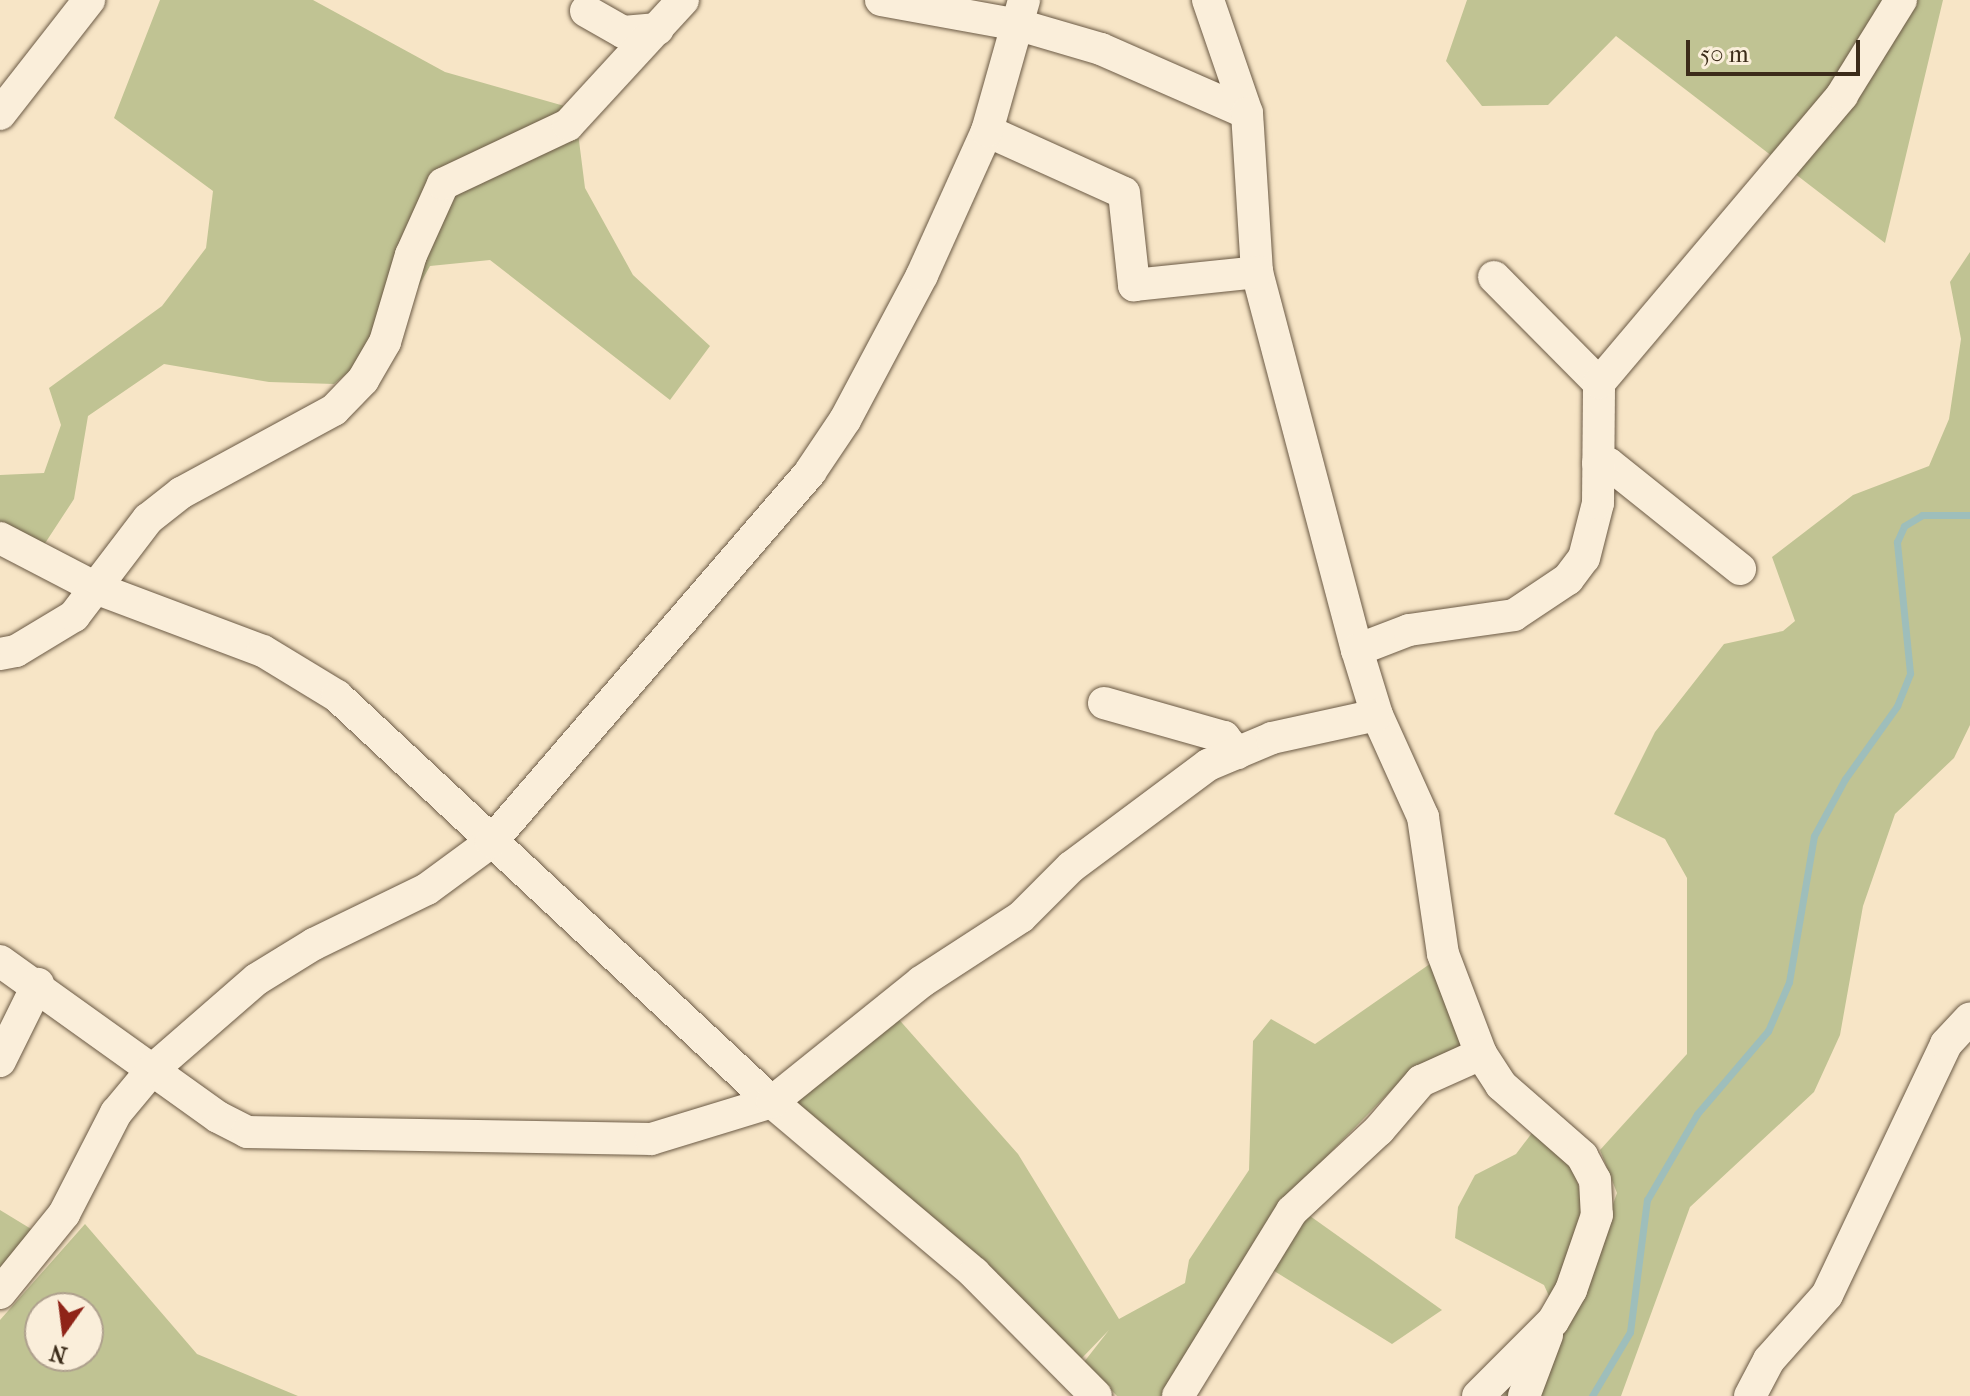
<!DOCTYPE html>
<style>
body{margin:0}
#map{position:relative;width:1970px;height:1396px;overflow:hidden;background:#f7e5c6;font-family:"IM FELL French Canon",serif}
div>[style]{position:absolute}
.green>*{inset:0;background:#c0c393}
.stream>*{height:7px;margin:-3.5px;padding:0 3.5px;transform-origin:3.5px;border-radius:3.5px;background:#9ebebb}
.roads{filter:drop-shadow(0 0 2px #6b5a45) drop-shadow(0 0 2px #6b5a45)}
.minor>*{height:32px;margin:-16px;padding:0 16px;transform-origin:16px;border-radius:16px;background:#faeeda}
span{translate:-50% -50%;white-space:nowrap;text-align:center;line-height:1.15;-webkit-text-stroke:8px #faeeda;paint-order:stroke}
.north{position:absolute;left:24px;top:1292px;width:80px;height:80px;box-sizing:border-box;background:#faeeda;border:2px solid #aea08d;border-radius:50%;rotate:194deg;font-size:22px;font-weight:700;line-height:32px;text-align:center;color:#3c2c1a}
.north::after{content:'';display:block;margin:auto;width:28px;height:36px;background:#8f2418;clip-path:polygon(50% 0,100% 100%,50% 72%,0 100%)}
.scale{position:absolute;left:1686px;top:40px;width:174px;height:36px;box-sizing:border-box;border:4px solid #3c2c1a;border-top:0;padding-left:10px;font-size:24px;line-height:28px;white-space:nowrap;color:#3c2c1a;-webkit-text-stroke:6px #faeeda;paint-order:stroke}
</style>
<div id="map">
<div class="green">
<div style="clip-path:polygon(160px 0,313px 0,445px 72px,575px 109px,585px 188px,633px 275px,710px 346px,670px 400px,490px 260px,430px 266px,389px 339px,334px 384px,269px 382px,164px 364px,88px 416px,74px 499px,38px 554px,0 532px,0 475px,44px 473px,61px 425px,49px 388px,162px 306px,206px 248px,213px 191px,114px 118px)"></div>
<div style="clip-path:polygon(1467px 0,1943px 0,1885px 243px,1616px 36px,1548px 105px,1482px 106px,1446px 61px)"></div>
<div style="clip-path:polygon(1970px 252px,1970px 725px,1954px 758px,1895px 814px,1863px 906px,1840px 1035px,1814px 1092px,1690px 1207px,1621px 1396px,1503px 1396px,1570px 1324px,1617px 1193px,1600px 1150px,1687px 1054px,1687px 878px,1665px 839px,1614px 814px,1655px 732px,1724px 644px,1783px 631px,1795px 621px,1772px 557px,1853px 495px,1929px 466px,1949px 419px,1961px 339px,1950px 282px)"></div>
<div style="clip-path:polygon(1437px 959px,1468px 1050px,1416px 1065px,1288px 1196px,1168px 1396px,1117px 1396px,1084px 1362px,1109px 1330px,1081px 1359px,787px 1107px,895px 1015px,1018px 1154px,1119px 1319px,1185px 1283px,1189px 1260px,1249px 1170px,1253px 1041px,1271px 1019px,1315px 1044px)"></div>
<div style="clip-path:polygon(1535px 1129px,1572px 1163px,1586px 1214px,1553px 1305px,1544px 1285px,1455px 1238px,1458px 1207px,1475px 1175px,1516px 1154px)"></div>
<div style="clip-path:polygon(0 1210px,41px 1235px,0 1273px)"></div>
<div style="clip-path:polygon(1303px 1211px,1442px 1310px,1392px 1344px,1271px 1269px)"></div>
<div style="clip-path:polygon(evenodd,85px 1224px,197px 1354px,298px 1396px,0 1396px,0 1320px,85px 1224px,40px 1308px,88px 1308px,88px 1356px,40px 1356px,40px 1308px)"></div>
</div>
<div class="stream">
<div style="left:1592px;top:1396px;width:74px;rotate:-59.3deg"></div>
<div style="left:1630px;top:1332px;width:133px;rotate:-82.7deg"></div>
<div style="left:1647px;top:1200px;width:99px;rotate:-59.8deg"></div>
<div style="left:1697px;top:1114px;width:109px;rotate:-49.5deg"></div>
<div style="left:1768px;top:1031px;width:53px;rotate:-66.8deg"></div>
<div style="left:1789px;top:982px;width:148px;rotate:-80.3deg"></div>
<div style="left:1814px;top:836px;width:65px;rotate:-61.5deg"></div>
<div style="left:1845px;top:779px;width:90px;rotate:-54.5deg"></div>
<div style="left:1897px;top:706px;width:35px;rotate:-68deg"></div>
<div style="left:1910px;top:673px;width:132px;rotate:-95.7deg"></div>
<div style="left:1897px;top:542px;width:17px;rotate:-66deg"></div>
<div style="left:1904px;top:526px;width:21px;rotate:-31deg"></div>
<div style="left:1922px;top:515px;width:48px"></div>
</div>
<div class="roads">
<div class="minor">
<div style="left:881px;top:0;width:140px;rotate:10.3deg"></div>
<div style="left:1019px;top:25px;width:85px;rotate:16.3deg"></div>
<div style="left:1101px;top:49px;width:159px;rotate:23.7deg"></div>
<div style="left:1208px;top:0;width:120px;rotate:71deg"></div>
<div style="left:1247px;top:113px;width:159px;rotate:86.4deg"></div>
<div style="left:1257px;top:272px;width:391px;rotate:75.2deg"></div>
<div style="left:1357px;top:650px;width:68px;rotate:72.9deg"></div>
<div style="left:1377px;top:715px;width:112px;rotate:65.7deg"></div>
<div style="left:1423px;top:817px;width:138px;rotate:81.7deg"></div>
<div style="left:1443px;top:954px;width:107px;rotate:69.2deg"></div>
<div style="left:1481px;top:1054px;width:37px;rotate:57deg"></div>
<div style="left:1501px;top:1085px;width:108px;rotate:41.2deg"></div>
<div style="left:1582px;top:1156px;width:27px;rotate:62deg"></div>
<div style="left:1595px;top:1180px;width:35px;rotate:87deg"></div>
<div style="left:1597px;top:1215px;width:79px;rotate:109.1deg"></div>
<div style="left:1571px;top:1290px;width:36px;rotate:120deg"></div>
<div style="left:1553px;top:1321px;width:106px;rotate:135deg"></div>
<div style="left:586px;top:11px;width:43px;rotate:29.6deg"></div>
<div style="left:623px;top:32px;width:35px;rotate:-5deg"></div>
<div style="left:0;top:114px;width:145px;rotate:-52deg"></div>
<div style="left:987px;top:131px;width:150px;rotate:24.3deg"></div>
<div style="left:1124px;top:193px;width:93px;rotate:83.8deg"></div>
<div style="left:1134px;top:285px;width:124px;rotate:-6deg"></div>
<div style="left:1494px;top:277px;width:149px;rotate:45.3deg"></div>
<div style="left:1598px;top:463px;width:11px;rotate:5deg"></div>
<div style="left:1609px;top:464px;width:168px;rotate:38.7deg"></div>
<div style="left:0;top:538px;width:110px;rotate:27.5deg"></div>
<div style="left:98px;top:589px;width:176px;rotate:20.6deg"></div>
<div style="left:263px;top:651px;width:87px;rotate:31.3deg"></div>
<div style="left:337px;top:696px;width:595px;rotate:43.03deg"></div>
<div style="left:772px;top:1102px;width:265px;rotate:40.2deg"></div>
<div style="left:974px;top:1273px;width:173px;rotate:45.2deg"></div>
<div style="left:1357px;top:650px;width:56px;rotate:-21deg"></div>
<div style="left:1409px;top:630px;width:106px;rotate:-8.1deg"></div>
<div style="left:1514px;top:615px;width:65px;rotate:-33.7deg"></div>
<div style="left:1568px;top:579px;width:26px;rotate:-53deg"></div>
<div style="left:1584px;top:558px;width:57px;rotate:-75.7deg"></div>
<div style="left:1598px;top:503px;width:120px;rotate:-89.5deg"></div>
<div style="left:1599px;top:383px;width:377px;rotate:-49.8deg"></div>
<div style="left:1842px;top:95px;width:112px;rotate:-58.2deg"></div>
<div style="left:0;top:654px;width:16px;rotate:-11deg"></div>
<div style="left:16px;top:651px;width:68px;rotate:-31.1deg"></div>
<div style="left:74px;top:616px;width:122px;rotate:-52.7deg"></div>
<div style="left:148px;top:519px;width:42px;rotate:-38.2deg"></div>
<div style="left:181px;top:493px;width:174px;rotate:-28.5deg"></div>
<div style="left:334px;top:410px;width:42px;rotate:-46deg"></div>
<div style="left:363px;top:380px;width:44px;rotate:-59.9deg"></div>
<div style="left:385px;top:342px;width:91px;rotate:-73.4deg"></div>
<div style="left:411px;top:255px;width:78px;rotate:-65.7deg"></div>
<div style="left:443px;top:184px;width:138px;rotate:-25.3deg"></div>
<div style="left:568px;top:125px;width:170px;rotate:-47.4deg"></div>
<div style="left:1104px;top:703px;width:125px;rotate:15.8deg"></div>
<div style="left:1224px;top:737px;width:21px;rotate:51deg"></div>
<div style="left:0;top:961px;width:268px;rotate:35.6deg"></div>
<div style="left:218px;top:1117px;width:33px;rotate:27deg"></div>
<div style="left:247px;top:1132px;width:404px;rotate:1deg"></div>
<div style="left:651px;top:1139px;width:127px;rotate:-17deg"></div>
<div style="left:772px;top:1102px;width:191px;rotate:-38.8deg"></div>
<div style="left:921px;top:982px;width:119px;rotate:-33deg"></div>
<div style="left:1021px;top:917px;width:71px;rotate:-45deg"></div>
<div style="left:1071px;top:867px;width:171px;rotate:-36.7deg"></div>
<div style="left:1208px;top:765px;width:69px;rotate:-22.9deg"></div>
<div style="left:1272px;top:738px;width:107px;rotate:-12.4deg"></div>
<div style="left:0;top:1061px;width:86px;rotate:-63.7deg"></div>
<div style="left:0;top:1293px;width:102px;rotate:-51deg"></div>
<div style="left:64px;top:1214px;width:114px;rotate:-62.8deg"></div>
<div style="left:116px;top:1113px;width:55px;rotate:-50.2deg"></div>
<div style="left:151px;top:1071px;width:140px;rotate:-41deg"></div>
<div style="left:257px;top:979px;width:67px;rotate:-31.6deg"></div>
<div style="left:314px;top:944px;width:126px;rotate:-26deg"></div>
<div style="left:427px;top:889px;width:79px;rotate:-36.3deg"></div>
<div style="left:491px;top:842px;width:489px;rotate:-49.2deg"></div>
<div style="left:810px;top:472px;width:63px;rotate:-56.1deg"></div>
<div style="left:845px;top:420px;width:164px;rotate:-62deg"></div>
<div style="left:922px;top:275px;width:158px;rotate:-65.7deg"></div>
<div style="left:987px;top:131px;width:136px;rotate:-74.2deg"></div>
<div style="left:1178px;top:1396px;width:217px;rotate:-58.4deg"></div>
<div style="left:1292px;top:1211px;width:119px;rotate:-43deg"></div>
<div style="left:1379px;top:1130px;width:65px;rotate:-49.4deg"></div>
<div style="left:1421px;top:1081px;width:66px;rotate:-24.2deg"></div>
<div style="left:1524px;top:1396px;width:65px;rotate:-69.3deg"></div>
<div style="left:1750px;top:1396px;width:41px;rotate:-62.2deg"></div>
<div style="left:1769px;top:1360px;width:87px;rotate:-48.3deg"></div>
<div style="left:1827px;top:1295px;width:278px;rotate:-64.6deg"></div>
<div style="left:1946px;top:1044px;width:35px;rotate:-47deg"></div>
</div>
</div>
<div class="north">N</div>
<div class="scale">50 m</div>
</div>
